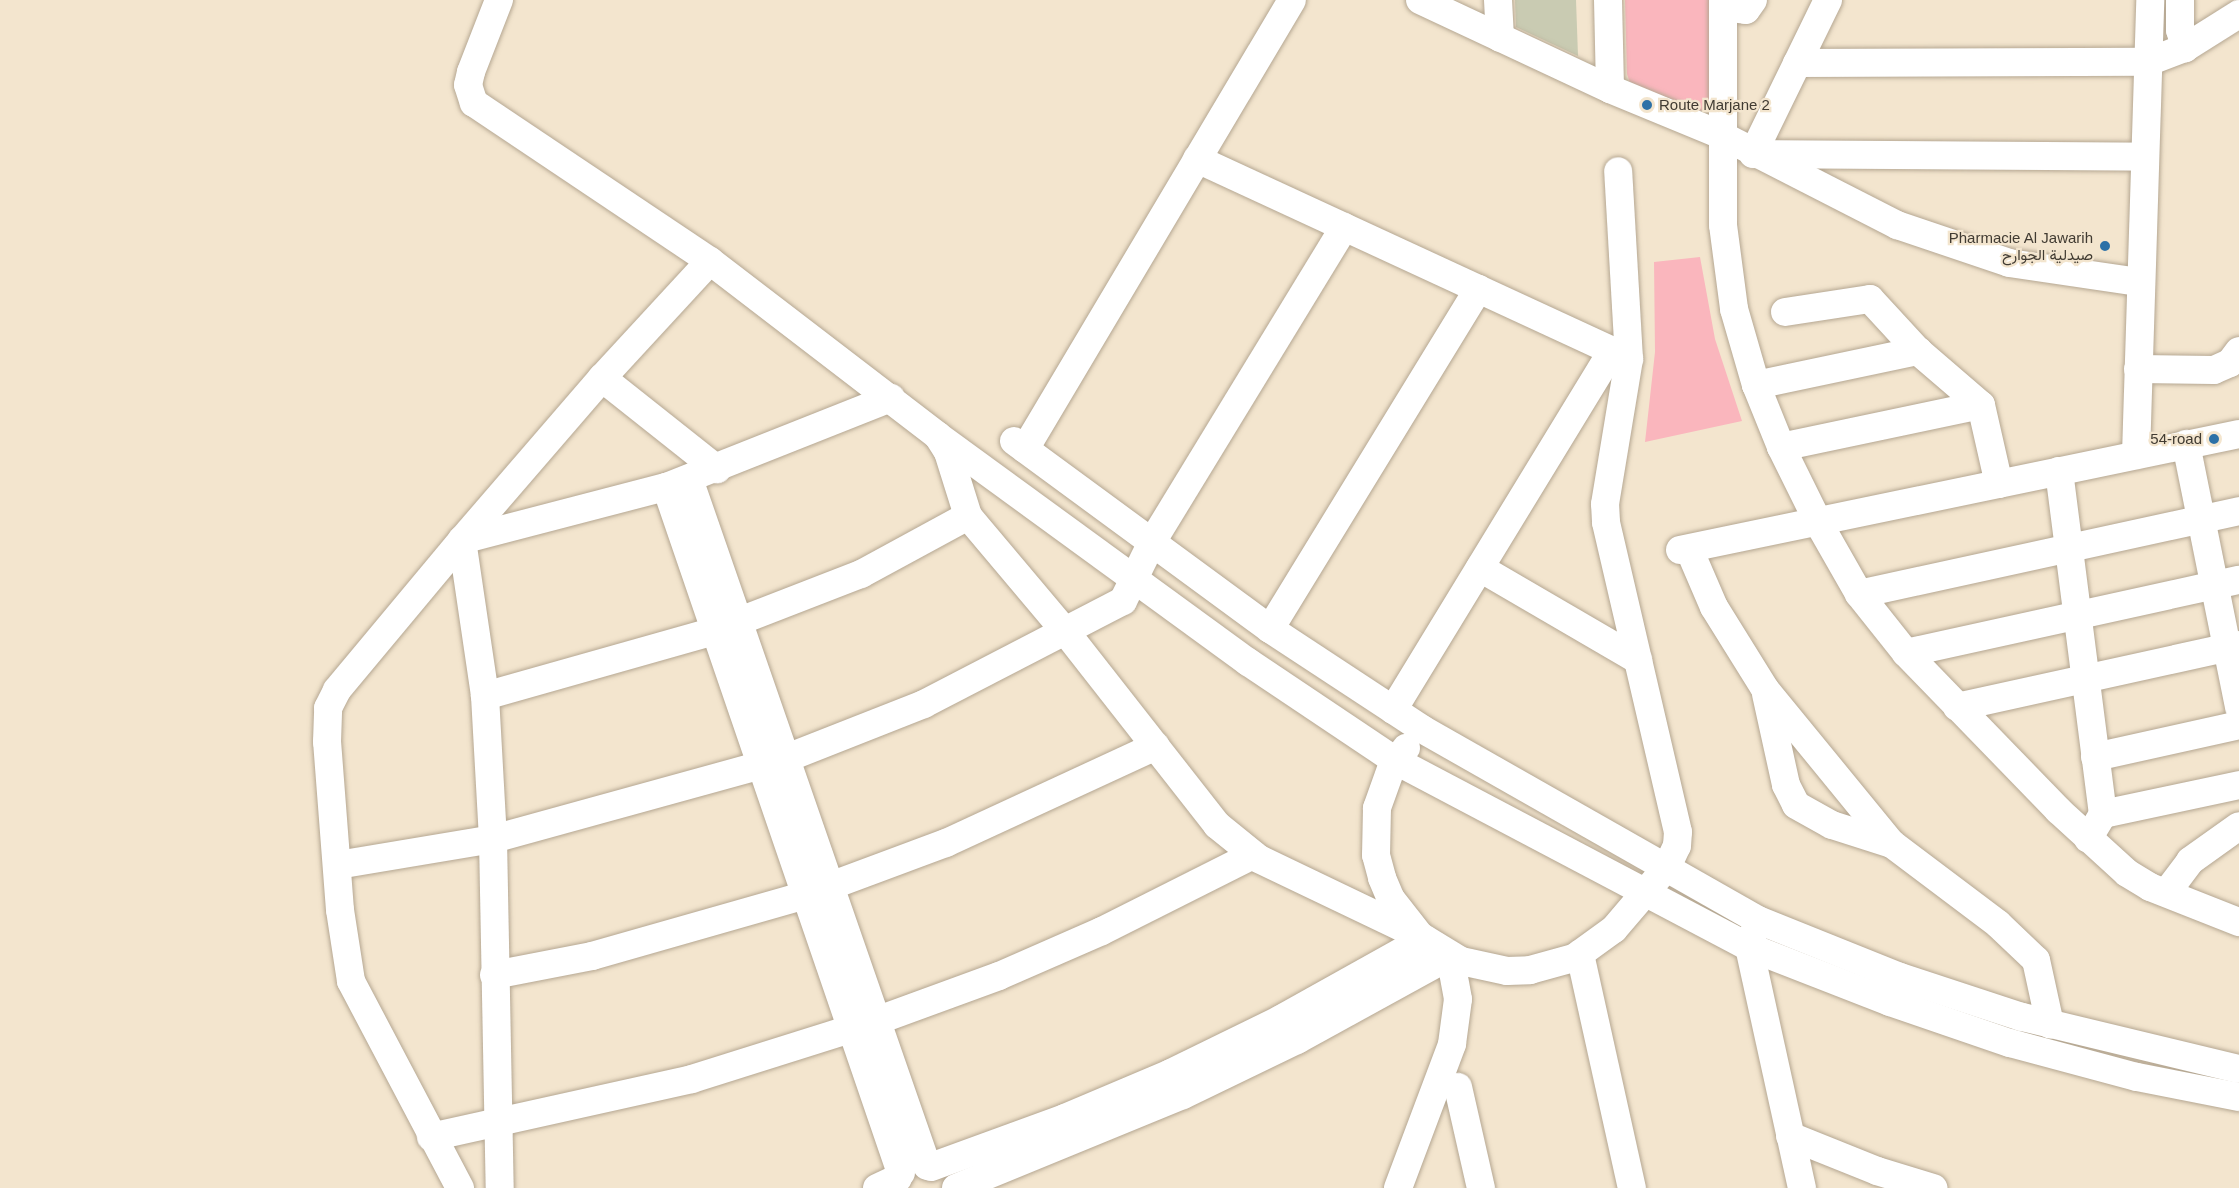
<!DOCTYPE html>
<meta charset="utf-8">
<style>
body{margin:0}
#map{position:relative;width:2239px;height:1188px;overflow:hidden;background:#f3e5ce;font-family:Arial,Vazirmatn,sans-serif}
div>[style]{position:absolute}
.green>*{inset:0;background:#fab6bd}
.building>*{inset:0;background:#c9cbb2}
.roads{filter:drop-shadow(0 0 2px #b5a792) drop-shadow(0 0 2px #b5a792)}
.minor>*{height:28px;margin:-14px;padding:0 14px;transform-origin:14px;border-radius:14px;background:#fff}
.dots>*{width:16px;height:16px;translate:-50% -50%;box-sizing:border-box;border:3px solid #f3e5ce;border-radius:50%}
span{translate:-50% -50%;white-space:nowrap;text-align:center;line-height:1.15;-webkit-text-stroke:4.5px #f3e5ce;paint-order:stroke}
.poi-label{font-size:15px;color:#413b32}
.left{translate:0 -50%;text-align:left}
.right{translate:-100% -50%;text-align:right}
</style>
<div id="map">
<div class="green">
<div style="clip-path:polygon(1625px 0,1710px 0,1709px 105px,1706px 109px,1696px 112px,1631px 86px,1627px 74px)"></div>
<div style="clip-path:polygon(1700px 257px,1715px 339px,1742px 421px,1645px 442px,1655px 352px,1654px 262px)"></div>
</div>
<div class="building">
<div style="clip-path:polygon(1515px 0,1576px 0,1578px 56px,1516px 27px)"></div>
</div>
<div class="roads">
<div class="minor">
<div style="left:499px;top:0;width:77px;rotate:111.3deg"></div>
<div style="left:471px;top:72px;width:13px;rotate:103deg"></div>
<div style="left:468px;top:85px;width:19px;rotate:72deg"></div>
<div style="left:474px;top:103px;width:284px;rotate:33.8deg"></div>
<div style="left:710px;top:261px;width:287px;rotate:37.5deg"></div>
<div style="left:938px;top:436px;width:19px;rotate:58deg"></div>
<div style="left:948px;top:452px;width:67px;rotate:72.6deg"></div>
<div style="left:968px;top:516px;width:150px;rotate:49.9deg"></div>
<div style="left:1065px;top:631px;width:246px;rotate:51.9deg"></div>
<div style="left:1217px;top:825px;width:54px;rotate:39deg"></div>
<div style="left:1259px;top:859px;width:178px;rotate:25.6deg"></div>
<div style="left:1420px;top:0;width:210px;rotate:25.1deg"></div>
<div style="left:1610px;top:89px;width:120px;rotate:22.5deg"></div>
<div style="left:1721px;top:135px;width:198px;rotate:27.1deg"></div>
<div style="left:1897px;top:225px;width:118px;rotate:18.7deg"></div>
<div style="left:2009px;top:263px;width:132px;rotate:8.3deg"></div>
<div style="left:1498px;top:0;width:38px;rotate:87deg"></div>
<div style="left:1608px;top:0;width:89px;rotate:88.7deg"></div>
<div style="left:1723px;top:0;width:225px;rotate:90deg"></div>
<div style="left:1723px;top:225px;width:85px;rotate:82.5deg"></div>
<div style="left:1734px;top:309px;width:79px;rotate:73.9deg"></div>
<div style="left:1756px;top:385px;width:67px;rotate:68deg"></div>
<div style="left:1781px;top:447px;width:84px;rotate:63.7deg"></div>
<div style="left:1818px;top:522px;width:83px;rotate:60.3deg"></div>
<div style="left:1859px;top:594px;width:75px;rotate:51.5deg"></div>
<div style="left:1906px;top:653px;width:219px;rotate:45.9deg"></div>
<div style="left:2058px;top:810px;width:93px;rotate:42.4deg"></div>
<div style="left:2127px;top:873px;width:27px;rotate:31deg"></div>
<div style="left:2150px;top:887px;width:96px;rotate:21.5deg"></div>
<div style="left:1828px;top:0;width:171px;rotate:116deg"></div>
<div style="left:1753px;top:154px;width:392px;rotate:0.4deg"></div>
<div style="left:2180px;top:0;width:30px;rotate:90deg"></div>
<div style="left:2180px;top:30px;width:19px;rotate:74deg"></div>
<div style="left:1723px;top:7px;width:23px;rotate:7deg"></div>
<div style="left:1746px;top:10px;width:12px;rotate:-55deg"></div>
<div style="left:1797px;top:63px;width:351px;rotate:-0.2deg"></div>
<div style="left:2148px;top:62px;width:40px;rotate:-21deg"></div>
<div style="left:2185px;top:48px;width:64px;rotate:-32.2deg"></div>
<div style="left:1197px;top:159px;width:476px;rotate:24.8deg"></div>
<div style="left:1785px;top:312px;width:86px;rotate:-8.7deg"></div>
<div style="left:1870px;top:299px;width:71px;rotate:47.3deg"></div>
<div style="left:1918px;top:351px;width:83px;rotate:40.6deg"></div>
<div style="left:1981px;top:405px;width:81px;rotate:77.2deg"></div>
<div style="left:2138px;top:369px;width:76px;rotate:0.8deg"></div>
<div style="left:2214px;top:370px;width:17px;rotate:-24deg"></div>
<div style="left:2230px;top:363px;width:15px;rotate:-53deg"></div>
<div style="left:602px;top:378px;width:147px;rotate:38.4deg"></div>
<div style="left:1756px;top:385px;width:166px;rotate:-11.9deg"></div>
<div style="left:938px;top:436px;width:384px;rotate:36.1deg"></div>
<div style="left:1248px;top:662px;width:178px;rotate:33.8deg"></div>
<div style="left:1396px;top:761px;width:399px;rotate:27.8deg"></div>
<div style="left:1749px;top:947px;width:151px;rotate:21.3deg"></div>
<div style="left:1890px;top:1002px;width:127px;rotate:18.9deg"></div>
<div style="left:2010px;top:1043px;width:131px;rotate:15deg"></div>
<div style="left:2137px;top:1077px;width:104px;rotate:11.1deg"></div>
<div style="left:1014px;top:441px;width:318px;rotate:36.3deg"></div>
<div style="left:1270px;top:629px;width:182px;rotate:33.3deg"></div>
<div style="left:1422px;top:729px;width:386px;rotate:29.6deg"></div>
<div style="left:1758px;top:920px;width:153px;rotate:21.9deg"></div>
<div style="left:1900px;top:977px;width:128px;rotate:18.2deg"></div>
<div style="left:2022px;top:1017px;width:223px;rotate:13.5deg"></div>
<div style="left:2186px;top:444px;width:269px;rotate:78.6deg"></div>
<div style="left:1781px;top:447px;width:204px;rotate:-11.9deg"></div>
<div style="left:1025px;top:449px;width:522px;rotate:-59.26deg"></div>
<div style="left:2136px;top:455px;width:455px;rotate:-88.2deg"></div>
<div style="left:2059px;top:471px;width:346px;rotate:82.7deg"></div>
<div style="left:2103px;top:814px;width:29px;rotate:121deg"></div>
<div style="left:689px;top:479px;width:727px;rotate:70.89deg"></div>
<div style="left:666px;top:487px;width:725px;rotate:71.09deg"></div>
<div style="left:462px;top:540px;width:158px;rotate:81.6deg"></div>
<div style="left:485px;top:696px;width:143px;rotate:86.8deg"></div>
<div style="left:493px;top:839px;width:349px;rotate:88.9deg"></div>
<div style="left:462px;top:540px;width:211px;rotate:-14.6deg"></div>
<div style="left:666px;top:487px;width:242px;rotate:-21.6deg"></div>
<div style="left:1689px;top:549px;width:63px;rotate:66.7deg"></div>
<div style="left:1714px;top:607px;width:97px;rotate:58.1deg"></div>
<div style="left:1765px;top:689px;width:200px;rotate:50.7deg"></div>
<div style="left:1892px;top:844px;width:133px;rotate:37deg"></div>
<div style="left:1998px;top:924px;width:52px;rotate:43.5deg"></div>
<div style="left:2036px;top:960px;width:66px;rotate:77.7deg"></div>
<div style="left:1680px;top:550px;width:571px;rotate:-11.72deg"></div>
<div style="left:1480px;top:568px;width:183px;rotate:30.2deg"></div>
<div style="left:1859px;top:594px;width:389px;rotate:-12.3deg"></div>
<div style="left:1270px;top:629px;width:399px;rotate:-58.5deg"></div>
<div style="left:1906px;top:653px;width:341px;rotate:-12.4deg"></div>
<div style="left:1766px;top:694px;width:93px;rotate:77.6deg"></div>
<div style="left:1786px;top:785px;width:22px;rotate:63deg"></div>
<div style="left:1796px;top:805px;width:41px;rotate:29.1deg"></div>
<div style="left:1832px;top:825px;width:63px;rotate:17.6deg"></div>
<div style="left:485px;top:696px;width:238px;rotate:-15.8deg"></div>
<div style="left:714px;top:631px;width:158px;rotate:-21.2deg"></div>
<div style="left:861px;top:574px;width:122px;rotate:-28.5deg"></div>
<div style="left:1957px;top:707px;width:289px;rotate:-12.4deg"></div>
<div style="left:1393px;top:710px;width:421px;rotate:-58.6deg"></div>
<div style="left:1406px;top:748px;width:23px;rotate:128deg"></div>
<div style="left:1392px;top:766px;width:45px;rotate:109.7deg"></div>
<div style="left:1377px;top:808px;width:47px;rotate:91.2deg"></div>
<div style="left:1376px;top:855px;width:24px;rotate:75deg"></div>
<div style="left:1382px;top:878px;width:23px;rotate:67deg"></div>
<div style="left:1391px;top:899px;width:47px;rotate:51.9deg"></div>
<div style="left:1420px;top:936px;width:48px;rotate:31.4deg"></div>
<div style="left:1461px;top:961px;width:47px;rotate:12.3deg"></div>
<div style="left:1507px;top:971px;width:23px;rotate:-2deg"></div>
<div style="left:1530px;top:970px;width:46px;rotate:-15.3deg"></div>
<div style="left:1574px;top:958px;width:49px;rotate:-35.9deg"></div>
<div style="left:1614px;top:929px;width:82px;rotate:-49.5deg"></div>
<div style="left:1667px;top:867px;width:23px;rotate:-65deg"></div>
<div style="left:1677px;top:846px;width:14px;rotate:-86deg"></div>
<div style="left:1678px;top:832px;width:318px;rotate:-103.1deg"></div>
<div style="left:1606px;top:522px;width:18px;rotate:-93deg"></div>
<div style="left:1605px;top:504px;width:147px;rotate:-80.6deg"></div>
<div style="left:1629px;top:359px;width:188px;rotate:-93.3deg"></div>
<div style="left:2095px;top:757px;width:148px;rotate:-12.5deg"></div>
<div style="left:2103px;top:814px;width:139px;rotate:-12deg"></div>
<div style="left:338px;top:865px;width:157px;rotate:-9.5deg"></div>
<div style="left:493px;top:839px;width:305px;rotate:-15.4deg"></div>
<div style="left:787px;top:758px;width:147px;rotate:-21.5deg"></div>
<div style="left:924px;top:704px;width:224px;rotate:-27.4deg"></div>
<div style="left:1123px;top:601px;width:66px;rotate:-63.8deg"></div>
<div style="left:1152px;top:542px;width:369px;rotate:-58.6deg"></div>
<div style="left:2167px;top:892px;width:39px;rotate:-53deg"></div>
<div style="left:2190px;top:861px;width:60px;rotate:-35.5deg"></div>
<div style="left:1753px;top:934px;width:14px;rotate:107deg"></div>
<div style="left:1749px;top:947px;width:247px;rotate:77.6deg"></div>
<div style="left:1580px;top:954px;width:240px;rotate:77.5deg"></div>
<div style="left:494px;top:975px;width:100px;rotate:-11deg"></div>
<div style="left:592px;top:956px;width:223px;rotate:-15.9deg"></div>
<div style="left:806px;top:895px;width:149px;rotate:-20.4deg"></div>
<div style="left:946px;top:843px;width:231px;rotate:-24.8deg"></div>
<div style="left:1458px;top:1087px;width:104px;rotate:77.2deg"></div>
<div style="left:1790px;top:1136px;width:94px;rotate:21.9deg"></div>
<div style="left:1877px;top:1171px;width:59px;rotate:16.9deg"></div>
<div style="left:431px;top:1137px;width:267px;rotate:-12.5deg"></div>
<div style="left:692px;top:1079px;width:193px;rotate:-17.5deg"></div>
<div style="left:876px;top:1021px;width:131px;rotate:-20.1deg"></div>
<div style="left:999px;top:976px;width:112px;rotate:-23.6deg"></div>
<div style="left:1102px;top:931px;width:169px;rotate:-26.7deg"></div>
<div style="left:931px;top:1167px;width:143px;rotate:-20.1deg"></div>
<div style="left:1065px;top:1118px;width:115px;rotate:-23deg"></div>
<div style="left:1171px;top:1073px;width:123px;rotate:-26.1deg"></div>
<div style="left:1281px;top:1019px;width:164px;rotate:-29.2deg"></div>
<div style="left:460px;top:1188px;width:234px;rotate:-117.8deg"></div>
<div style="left:351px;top:981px;width:72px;rotate:-98.8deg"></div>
<div style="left:340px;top:910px;width:169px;rotate:-94.4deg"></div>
<div style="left:327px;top:742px;width:34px;rotate:-88deg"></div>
<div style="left:328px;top:708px;width:20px;rotate:-63deg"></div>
<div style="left:337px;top:690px;width:195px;rotate:-50.2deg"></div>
<div style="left:462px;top:540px;width:214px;rotate:-49.2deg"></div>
<div style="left:602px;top:378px;width:159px;rotate:-47.3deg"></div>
<div style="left:877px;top:1188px;width:23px;rotate:-25deg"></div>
<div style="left:956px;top:1188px;width:245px;rotate:-22.3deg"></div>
<div style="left:1183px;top:1095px;width:127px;rotate:-25.8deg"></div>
<div style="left:1297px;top:1040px;width:175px;rotate:-28.8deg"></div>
<div style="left:1398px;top:1188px;width:154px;rotate:-69.4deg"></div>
<div style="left:1452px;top:1044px;width:45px;rotate:-82.4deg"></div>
<div style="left:1458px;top:999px;width:44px;rotate:-100.5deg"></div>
</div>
</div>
<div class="dots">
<div style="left:1647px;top:105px;background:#2d71a7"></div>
<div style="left:2105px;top:246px;background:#2d71a7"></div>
<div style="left:2214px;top:439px;background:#2d71a7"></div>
</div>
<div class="poi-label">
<span class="left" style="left:1659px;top:105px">Route Marjane 2</span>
<span class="right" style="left:2093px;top:246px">Pharmacie Al Jawarih<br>صيدلية الجوارح</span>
<span class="right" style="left:2202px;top:439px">54-road</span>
</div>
</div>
